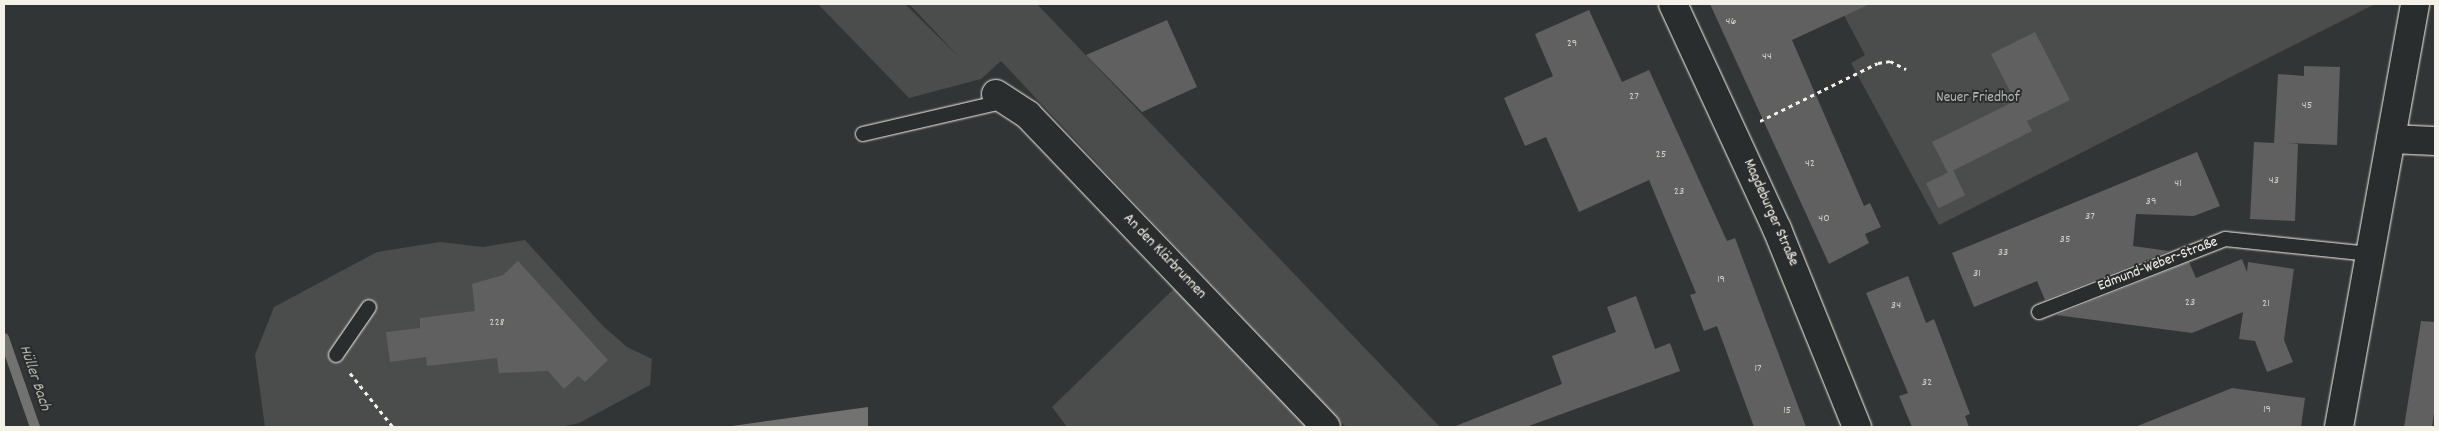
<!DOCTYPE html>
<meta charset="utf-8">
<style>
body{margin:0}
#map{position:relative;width:2439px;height:431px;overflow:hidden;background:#323535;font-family:Dekko,sans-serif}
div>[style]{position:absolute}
.green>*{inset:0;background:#4b4d4c}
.water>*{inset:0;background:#727370}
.stream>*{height:10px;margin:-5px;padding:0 5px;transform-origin:5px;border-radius:5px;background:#727370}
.building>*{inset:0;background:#5f605f;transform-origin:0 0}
.path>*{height:3px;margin-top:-1.5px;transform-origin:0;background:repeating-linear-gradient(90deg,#f4f1e8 0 4px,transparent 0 8px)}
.roads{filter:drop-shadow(0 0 1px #f4f1e8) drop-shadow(0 0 1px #f4f1e8)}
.service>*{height:14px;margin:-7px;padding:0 7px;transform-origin:7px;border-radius:7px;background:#2a2d2e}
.minor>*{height:28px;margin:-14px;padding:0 14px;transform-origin:14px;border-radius:14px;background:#2a2d2e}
.secondary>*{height:28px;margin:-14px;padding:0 14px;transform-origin:14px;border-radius:14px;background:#2a2d2e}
span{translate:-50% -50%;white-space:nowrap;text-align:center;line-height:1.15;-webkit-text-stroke:4px #2a2d2e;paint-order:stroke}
.number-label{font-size:12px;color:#cfcdc6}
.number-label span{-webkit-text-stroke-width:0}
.park-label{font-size:15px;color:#b9b8b1}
.street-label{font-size:15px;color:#f4f1e8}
.water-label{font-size:16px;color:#b3b2ac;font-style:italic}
.frame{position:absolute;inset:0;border:5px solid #f4f1e8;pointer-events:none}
</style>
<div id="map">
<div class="green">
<div style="clip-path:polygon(818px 4px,905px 4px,959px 57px,909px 4px,1037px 4px,1440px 427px,1346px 427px,1001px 61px,981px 79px,909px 98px)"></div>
<div style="clip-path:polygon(1838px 4px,2375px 4px,1939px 225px,1851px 63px,1865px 55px)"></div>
<div style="clip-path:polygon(525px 240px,603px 326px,627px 347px,652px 359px,650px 385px,579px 423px,560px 427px,265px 427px,255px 355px,274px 307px,377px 252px,440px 242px,483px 247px)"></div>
<div style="clip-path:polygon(1184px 279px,1326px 427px,1067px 427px,1052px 407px)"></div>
</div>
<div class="water">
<div style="clip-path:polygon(868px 407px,868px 427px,725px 427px)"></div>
</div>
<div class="stream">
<div style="left:4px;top:338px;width:94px;rotate:70.8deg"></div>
</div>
<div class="building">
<div style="clip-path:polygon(1710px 4px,1870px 4px,1792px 40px,1864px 206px,1870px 203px,1881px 227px,1865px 234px,1869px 243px,1829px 264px)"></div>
<div style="clip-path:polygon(1589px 10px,1622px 82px,1649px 70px,1727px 241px,1735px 238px,1806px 427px,1754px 427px,1717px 326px,1704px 331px,1690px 295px,1696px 293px,1649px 180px,1579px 212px,1546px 137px,1525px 146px,1504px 98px,1553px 76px,1535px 34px)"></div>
<div style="clip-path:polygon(1167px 20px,1197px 87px,1142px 112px,1086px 55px)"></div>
<div style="clip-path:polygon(2035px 32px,2070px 100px,2027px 121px,2032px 131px,1948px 173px,1932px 142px,2015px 101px,1991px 54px)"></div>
<div style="clip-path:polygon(2304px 66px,2340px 67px,2337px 145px,2288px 143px,2298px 144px,2295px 221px,2250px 219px,2254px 142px,2274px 143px,2278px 74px,2304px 76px)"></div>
<div style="clip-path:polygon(2197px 152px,2220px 206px,2194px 216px,2136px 214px,2133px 246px,2169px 251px,2045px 300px,2037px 281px,1974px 307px,1952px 253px)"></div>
<div style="left:1953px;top:170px;width:28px;height:30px;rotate:64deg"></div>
<div style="clip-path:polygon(2242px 259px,2247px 272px,2248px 262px,2294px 269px,2284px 340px,2293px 362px,2267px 372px,2255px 341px,2239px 339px,2243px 312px,2192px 333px,2056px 315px,2189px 262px,2196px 278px)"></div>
<div style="clip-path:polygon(518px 261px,608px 360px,585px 382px,578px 376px,564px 389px,548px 371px,499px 373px,497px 358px,427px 366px,426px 357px,390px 362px,386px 332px,420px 328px,420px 318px,475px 311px,472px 284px,503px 275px)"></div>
<div style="clip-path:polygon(1908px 276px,1926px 323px,1934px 319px,1970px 414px,1965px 416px,1969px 427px,1912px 427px,1899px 396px,1908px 393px,1866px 293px)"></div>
<div style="clip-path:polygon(1636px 296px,1655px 349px,1670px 343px,1680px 371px,1526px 427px,1453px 427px,1562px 384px,1552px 356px,1616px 332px,1607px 307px)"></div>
<div style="clip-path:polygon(2421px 321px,2435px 322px,2435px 406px,2432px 427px,2404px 427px)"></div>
<div style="clip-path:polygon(2232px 388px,2305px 398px,2301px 427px,2135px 427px)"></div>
</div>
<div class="path">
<div style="left:1760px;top:121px;width:131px;rotate:-26.2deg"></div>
<div style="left:1878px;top:63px;width:12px;rotate:-9deg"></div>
<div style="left:1890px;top:61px;width:18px;rotate:27deg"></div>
<div style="left:350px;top:373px;width:69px;rotate:51.5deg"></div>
</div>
<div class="roads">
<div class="service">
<div style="left:863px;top:134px;width:147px;rotate:-13deg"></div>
<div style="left:2039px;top:312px;width:200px;rotate:-21.4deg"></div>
<div style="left:2225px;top:239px;width:146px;rotate:5.9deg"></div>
<div style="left:336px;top:355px;width:58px;rotate:-55.5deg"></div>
</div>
<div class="minor">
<div style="left:1673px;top:4px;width:248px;rotate:65.2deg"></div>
<div style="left:1777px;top:229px;width:214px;rotate:68deg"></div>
<div style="left:996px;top:94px;width:38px;rotate:33deg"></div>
<div style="left:1028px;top:115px;width:431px;rotate:46.3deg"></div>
<div style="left:2391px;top:139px;width:44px;rotate:2.6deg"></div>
</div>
<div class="secondary">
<div style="left:2339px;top:427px;width:430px;rotate:-79.8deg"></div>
</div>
</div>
<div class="number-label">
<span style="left:1731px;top:22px">46</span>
<span style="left:1572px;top:44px">29</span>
<span style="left:1767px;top:57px">44</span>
<span style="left:1634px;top:97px">27</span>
<span style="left:2307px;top:106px">45</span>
<span style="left:1661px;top:155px">25</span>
<span style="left:1810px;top:164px">42</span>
<span style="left:2274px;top:181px">43</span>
<span style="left:2178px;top:184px">41</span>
<span style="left:1679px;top:192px">23</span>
<span style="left:2151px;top:202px">39</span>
<span style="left:2090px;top:217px">37</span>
<span style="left:1824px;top:219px">40</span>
<span style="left:2065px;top:240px">35</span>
<span style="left:2003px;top:253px">33</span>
<span style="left:1977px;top:274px">31</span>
<span style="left:1721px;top:280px">19</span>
<span style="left:2190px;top:303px">23</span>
<span style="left:2266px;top:304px">21</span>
<span style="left:1896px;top:306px">34</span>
<span style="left:497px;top:323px">228</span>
<span style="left:1758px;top:369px">17</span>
<span style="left:1927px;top:383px">32</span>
<span style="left:2267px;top:410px">19</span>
<span style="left:1787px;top:411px">15</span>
</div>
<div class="park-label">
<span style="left:1978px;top:99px">Neuer Friedhof</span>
</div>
<div class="street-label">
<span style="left:1770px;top:213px;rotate:66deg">Magdeburger Straße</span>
<span style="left:1164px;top:257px;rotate:46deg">An den Klärbrunnen</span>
<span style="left:2158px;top:265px;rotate:-21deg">Edmund-Weber-Straße</span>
</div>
<div class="water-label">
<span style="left:34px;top:378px;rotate:71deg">Hüller Bach</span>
</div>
<div class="frame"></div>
</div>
